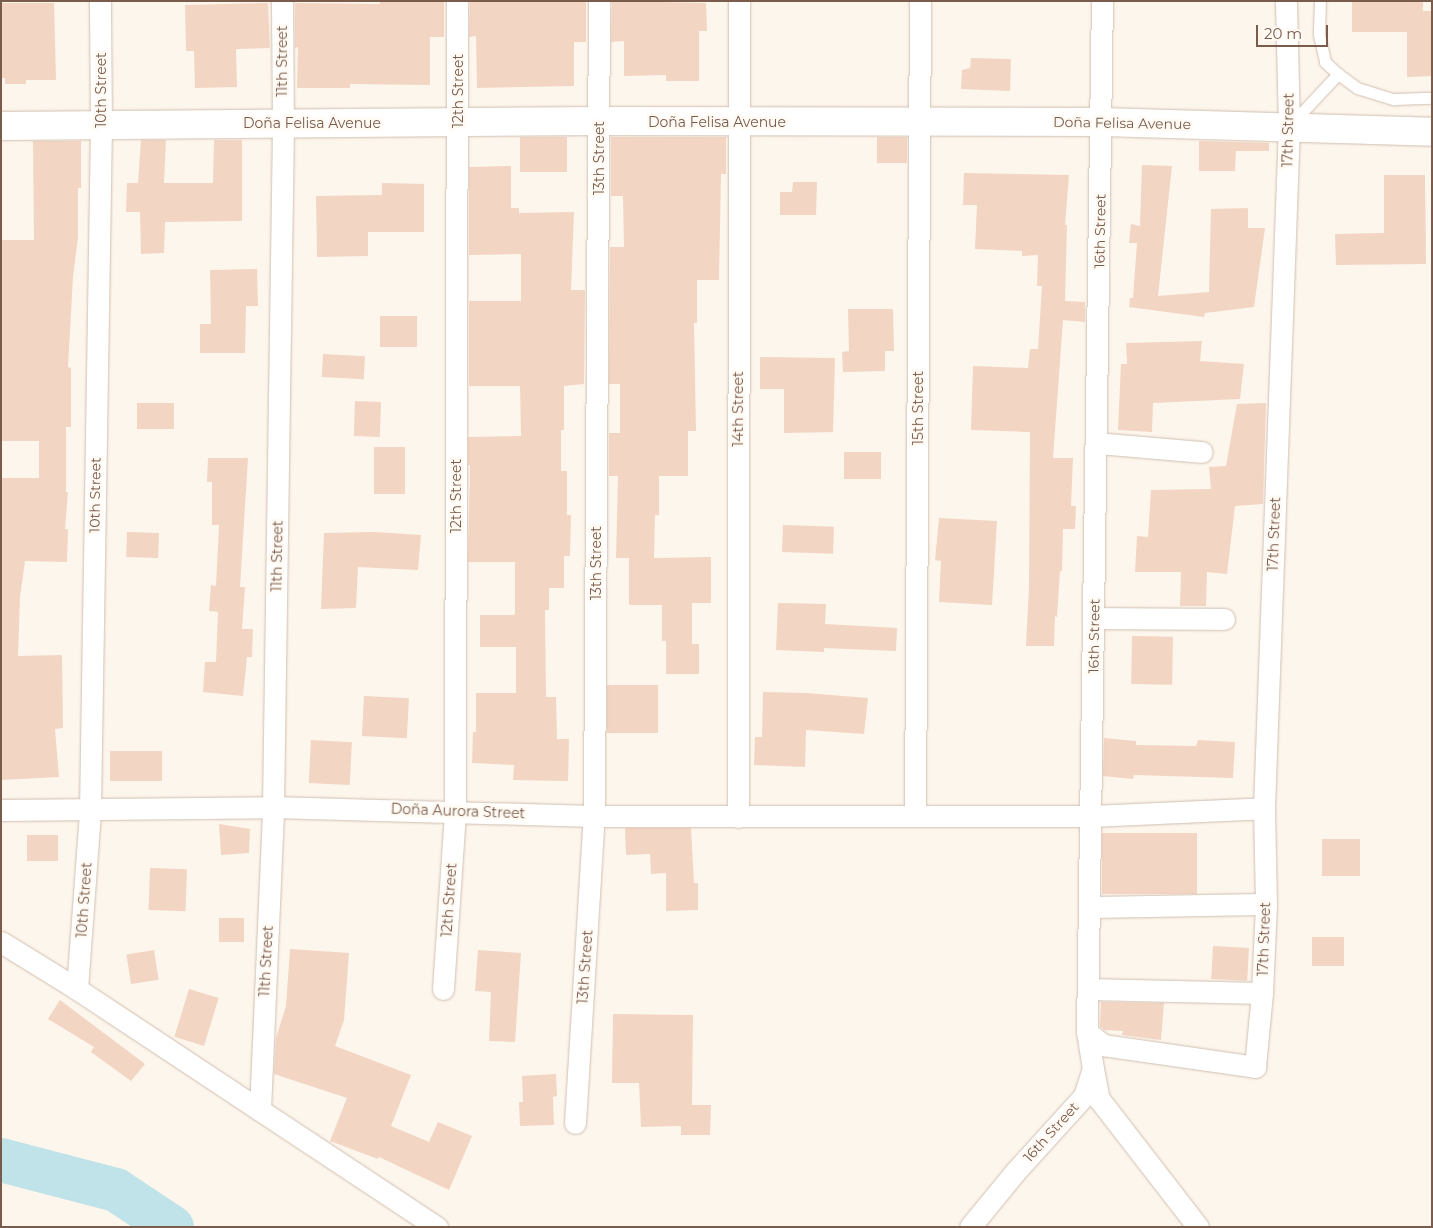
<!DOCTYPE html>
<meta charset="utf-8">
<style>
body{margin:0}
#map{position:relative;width:1433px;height:1228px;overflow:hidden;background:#fdf6ec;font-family:Montserrat,sans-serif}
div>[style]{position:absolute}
.river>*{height:44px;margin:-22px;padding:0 22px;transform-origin:22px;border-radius:22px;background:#bfe3e8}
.building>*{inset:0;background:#f3d5c3;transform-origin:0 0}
.roads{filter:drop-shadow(0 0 1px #d1beb0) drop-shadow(0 0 1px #d1beb0)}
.service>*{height:11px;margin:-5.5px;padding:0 5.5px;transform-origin:5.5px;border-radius:5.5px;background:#fff}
.minor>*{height:21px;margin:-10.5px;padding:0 10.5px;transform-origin:10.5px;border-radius:10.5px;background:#fff}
.tertiary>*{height:28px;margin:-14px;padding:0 14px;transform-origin:14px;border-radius:14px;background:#fff}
span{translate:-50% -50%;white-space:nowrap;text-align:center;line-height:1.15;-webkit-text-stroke:5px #fffaf3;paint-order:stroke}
.street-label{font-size:14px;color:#7a5c4d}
.frame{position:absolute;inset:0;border:2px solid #7a5c4d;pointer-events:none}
.scale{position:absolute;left:1256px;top:25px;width:72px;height:22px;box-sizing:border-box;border:2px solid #7a5c4d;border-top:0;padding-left:6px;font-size:15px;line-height:18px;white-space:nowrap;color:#7a5c4d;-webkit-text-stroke:4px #fffaf3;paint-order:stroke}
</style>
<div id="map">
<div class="river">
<div style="left:1px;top:1160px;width:119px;rotate:14.6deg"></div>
<div style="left:116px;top:1190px;width:67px;rotate:33.5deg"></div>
</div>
<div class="building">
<div style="clip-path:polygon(470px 1px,586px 1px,586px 42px,574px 42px,574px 86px,477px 88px,476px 36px,469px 37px)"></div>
<div style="clip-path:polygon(612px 1px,706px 3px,707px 31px,699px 31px,699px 81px,666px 81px,666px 75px,624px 76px,624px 41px,611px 42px)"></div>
<div style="clip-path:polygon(1352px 1px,1423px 1px,1423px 11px,1432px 11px,1432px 76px,1407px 77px,1407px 32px,1352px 32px)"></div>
<div style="clip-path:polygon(380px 2px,444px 2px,444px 37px,430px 37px,430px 85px,350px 84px,350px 88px,297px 88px,298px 47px,295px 48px,295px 3px,380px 4px)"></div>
<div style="clip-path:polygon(1px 3px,54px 3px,56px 80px,26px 80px,26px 84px,5px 84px,5px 78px,1px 78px)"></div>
<div style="clip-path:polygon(268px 3px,270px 48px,236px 49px,237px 87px,195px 88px,194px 51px,186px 51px,185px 5px)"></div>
<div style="clip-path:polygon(971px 58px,1011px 59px,1010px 91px,961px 89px,962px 70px,970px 68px)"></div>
<div style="left:520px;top:137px;width:47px;height:35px"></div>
<div style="clip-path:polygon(611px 137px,726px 137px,726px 174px,721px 174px,719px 280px,697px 280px,697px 323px,694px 323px,696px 431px,688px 431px,688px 476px,659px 476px,659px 515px,655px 515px,654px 558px,711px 557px,711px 603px,692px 603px,692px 644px,699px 644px,699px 674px,666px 674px,666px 641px,662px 641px,662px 605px,629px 605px,629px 558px,616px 558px,618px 476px,609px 476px,609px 433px,620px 433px,620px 384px,609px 384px,610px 247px,624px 247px,623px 196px,611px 196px)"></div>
<div style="left:877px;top:137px;width:30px;height:26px"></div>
<div style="clip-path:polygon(141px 140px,166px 140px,164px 183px,213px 183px,214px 140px,242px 140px,242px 221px,165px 222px,164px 253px,141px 254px,140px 212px,126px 212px,127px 183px,138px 183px)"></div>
<div style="clip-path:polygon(33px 141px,81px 141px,81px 188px,78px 188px,78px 237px,73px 277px,68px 367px,71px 368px,71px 427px,66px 427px,66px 492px,68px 492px,65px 529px,68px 529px,67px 562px,25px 561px,20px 597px,18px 656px,62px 655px,63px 728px,55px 729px,59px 777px,1px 780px,1px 478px,39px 478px,39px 441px,1px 441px,1px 240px,34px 240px)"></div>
<div style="clip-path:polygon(1199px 141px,1269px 143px,1269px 151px,1236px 151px,1235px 171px,1199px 171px)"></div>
<div style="clip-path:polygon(1142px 165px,1172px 166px,1158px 296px,1209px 292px,1211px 209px,1248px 208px,1248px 228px,1265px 228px,1254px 307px,1205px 313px,1204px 317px,1129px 307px,1130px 298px,1133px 298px,1137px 243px,1129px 243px,1131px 224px,1140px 226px)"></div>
<div style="clip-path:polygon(511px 166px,511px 208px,519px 208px,519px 213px,574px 212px,571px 290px,585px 290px,584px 384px,564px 386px,564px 430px,561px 430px,561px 471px,567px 471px,567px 515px,571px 515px,570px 556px,564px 556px,564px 588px,549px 588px,549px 610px,545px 610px,546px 697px,556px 697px,557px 739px,569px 739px,568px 781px,513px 780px,514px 765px,472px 763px,473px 732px,476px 732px,476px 693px,516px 693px,516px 647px,480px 647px,480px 615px,514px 615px,515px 613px,515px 562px,468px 562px,470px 465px,468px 465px,468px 437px,521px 436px,520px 386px,469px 386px,469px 301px,521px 301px,521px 254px,469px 255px,469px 167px)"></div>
<div style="clip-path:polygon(964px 173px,1069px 175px,1065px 225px,1067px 225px,1065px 301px,1085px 302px,1085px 322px,1063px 320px,1053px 458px,1073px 458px,1071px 506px,1076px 506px,1075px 529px,1063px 529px,1062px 571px,1060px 571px,1057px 617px,1055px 616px,1054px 646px,1026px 646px,1029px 587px,1030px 432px,971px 430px,973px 366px,1028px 368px,1030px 349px,1038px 349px,1042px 286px,1037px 286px,1038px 255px,1022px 256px,1022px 251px,975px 249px,977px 205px,963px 205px)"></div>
<div style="clip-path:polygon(1384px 175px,1425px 175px,1426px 264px,1336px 265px,1335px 234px,1384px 233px)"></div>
<div style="clip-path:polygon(793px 182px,817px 182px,816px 215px,780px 215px,780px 192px,792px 192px)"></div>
<div style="clip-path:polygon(382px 183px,424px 184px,424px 232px,368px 232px,368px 256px,317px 257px,316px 196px,382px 195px)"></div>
<div style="clip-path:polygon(257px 269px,258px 306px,246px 306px,245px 353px,200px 353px,200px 324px,211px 324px,210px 270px)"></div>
<div style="clip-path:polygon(848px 309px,893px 309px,894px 351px,885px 351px,885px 371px,843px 372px,842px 352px,849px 351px)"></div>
<div style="left:417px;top:316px;width:31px;height:37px;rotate:90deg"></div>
<div style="clip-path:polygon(1202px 341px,1200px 361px,1244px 364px,1240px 399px,1153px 403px,1152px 432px,1118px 430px,1121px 364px,1127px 364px,1126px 343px)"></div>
<div style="left:323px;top:354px;width:42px;height:23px;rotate:3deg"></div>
<div style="clip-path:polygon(760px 357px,835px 358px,833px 432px,784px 433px,784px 389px,760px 389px)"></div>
<div style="left:355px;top:401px;width:26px;height:35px;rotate:2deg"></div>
<div style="left:137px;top:403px;width:37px;height:26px"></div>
<div style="clip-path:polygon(1266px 403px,1263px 504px,1235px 506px,1227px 574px,1207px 572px,1206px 606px,1180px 606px,1181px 572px,1135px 572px,1137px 536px,1148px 537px,1151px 490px,1211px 489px,1209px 467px,1226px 466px,1237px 404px)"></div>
<div style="left:374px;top:447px;width:31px;height:47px"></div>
<div style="left:844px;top:452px;width:37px;height:27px"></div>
<div style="clip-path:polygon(208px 458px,248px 458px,240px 587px,245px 587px,242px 629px,253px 629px,252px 657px,247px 657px,243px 696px,203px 692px,205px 662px,216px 662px,218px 612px,209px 611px,211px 585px,216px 586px,219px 525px,212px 525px,212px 482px,207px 482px)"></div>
<div style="clip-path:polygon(939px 518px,997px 521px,992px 605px,939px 602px,941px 561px,935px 560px)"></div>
<div style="left:783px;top:525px;width:51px;height:27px;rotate:2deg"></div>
<div style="left:127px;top:532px;width:32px;height:25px;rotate:2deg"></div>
<div style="clip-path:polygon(374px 532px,421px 535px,418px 570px,358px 567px,356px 608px,321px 609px,324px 533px)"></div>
<div style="clip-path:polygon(778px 603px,826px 604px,825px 624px,897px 628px,896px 651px,824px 648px,824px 652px,776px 650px)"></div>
<div style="left:1132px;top:636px;width:41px;height:48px;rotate:1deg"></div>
<div style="left:607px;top:685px;width:51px;height:48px"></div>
<div style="clip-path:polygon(763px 692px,806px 693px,868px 698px,864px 734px,806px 730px,805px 767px,754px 765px,755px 737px,762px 737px)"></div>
<div style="left:364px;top:696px;width:45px;height:40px;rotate:3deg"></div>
<div style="clip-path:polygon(1104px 738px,1136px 741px,1136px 745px,1196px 746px,1198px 740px,1235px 742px,1233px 778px,1134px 775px,1133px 779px,1103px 776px)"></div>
<div style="left:311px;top:740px;width:41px;height:43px;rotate:3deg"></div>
<div style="left:110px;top:751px;width:52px;height:30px"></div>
<div style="clip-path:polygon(219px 824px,250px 829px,249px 853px,221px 855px)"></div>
<div style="clip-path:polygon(625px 828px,691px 828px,694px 883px,698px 883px,698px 910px,666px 911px,666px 873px,651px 874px,650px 854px,626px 855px)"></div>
<div style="left:1102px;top:833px;width:95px;height:61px"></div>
<div style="left:27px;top:835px;width:31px;height:26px"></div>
<div style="left:1322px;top:839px;width:38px;height:37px"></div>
<div style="left:150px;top:868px;width:37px;height:42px;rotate:2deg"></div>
<div style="left:219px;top:918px;width:25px;height:24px"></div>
<div style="left:1312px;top:937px;width:32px;height:29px"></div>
<div style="left:1213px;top:946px;width:36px;height:33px;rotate:3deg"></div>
<div style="clip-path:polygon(290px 949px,349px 953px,344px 1020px,335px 1046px,411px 1075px,391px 1126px,429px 1142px,438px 1122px,472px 1136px,449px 1190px,379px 1157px,378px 1159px,330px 1141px,347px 1098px,274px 1074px,276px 1038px,286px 1006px)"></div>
<div style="left:154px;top:950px;width:30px;height:28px;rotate:81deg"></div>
<div style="clip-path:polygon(478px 950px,521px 953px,515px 1042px,489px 1041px,491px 992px,475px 991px)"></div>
<div style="left:189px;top:989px;width:31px;height:50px;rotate:17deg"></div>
<div style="clip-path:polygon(60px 1000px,145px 1064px,131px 1081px,91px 1052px,94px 1047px,48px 1019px)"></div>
<div style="clip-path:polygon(1101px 1002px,1164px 1003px,1161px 1040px,1122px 1035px,1123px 1031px,1104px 1030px,1100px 1026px)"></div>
<div style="clip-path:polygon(613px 1014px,693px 1015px,692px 1105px,711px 1105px,710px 1135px,681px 1135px,681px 1126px,641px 1127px,639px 1083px,612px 1083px)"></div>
<div style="clip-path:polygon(556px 1074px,557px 1096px,553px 1097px,554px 1125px,520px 1126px,519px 1102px,523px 1102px,522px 1076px)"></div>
</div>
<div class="roads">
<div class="service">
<div style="left:1320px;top:1px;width:34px;rotate:92deg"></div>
<div style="left:1319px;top:35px;width:28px;rotate:77deg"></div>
<div style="left:1325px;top:62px;width:18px;rotate:43deg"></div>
<div style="left:1338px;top:74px;width:24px;rotate:36deg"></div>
<div style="left:1357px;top:88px;width:39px;rotate:17deg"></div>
<div style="left:1394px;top:99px;width:38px;rotate:-2deg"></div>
<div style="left:1291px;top:124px;width:69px;rotate:-46.8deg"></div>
</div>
<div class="minor">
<div style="left:1097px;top:443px;width:105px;rotate:4.9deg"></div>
<div style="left:1094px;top:618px;width:130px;rotate:0.4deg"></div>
<div style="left:1px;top:810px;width:272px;rotate:-0.6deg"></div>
<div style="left:273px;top:807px;width:321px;rotate:1.6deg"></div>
<div style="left:594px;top:816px;width:497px"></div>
<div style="left:1091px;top:816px;width:173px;rotate:-2.6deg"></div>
<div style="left:915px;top:815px;width:814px;rotate:-89.65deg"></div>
<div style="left:738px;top:817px;width:816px;rotate:-89.93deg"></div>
<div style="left:1089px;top:907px;width:177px;rotate:-1deg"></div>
<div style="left:1px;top:942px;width:89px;rotate:31.7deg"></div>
<div style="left:77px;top:989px;width:432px;rotate:33.5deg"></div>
<div style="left:77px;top:989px;width:179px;rotate:-85.8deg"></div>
<div style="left:90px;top:810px;width:685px;rotate:-89.08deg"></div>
<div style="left:101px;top:125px;width:124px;rotate:-90.5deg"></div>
<div style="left:443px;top:989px;width:178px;rotate:-86.1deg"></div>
<div style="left:455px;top:811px;width:810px;rotate:-89.86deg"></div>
<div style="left:1088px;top:989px;width:174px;rotate:1.3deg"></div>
<div style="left:1087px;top:1032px;width:21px;rotate:39deg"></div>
<div style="left:1103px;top:1045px;width:154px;rotate:8.2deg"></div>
<div style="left:1255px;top:1067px;width:74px;rotate:-84.6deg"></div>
<div style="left:1262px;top:993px;width:89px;rotate:-87.4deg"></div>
<div style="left:1266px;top:904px;width:96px;rotate:-91.2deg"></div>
<div style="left:1264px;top:808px;width:682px;rotate:-87.9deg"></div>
<div style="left:1289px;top:126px;width:125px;rotate:-91.4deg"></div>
<div style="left:1093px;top:1069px;width:31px;rotate:79deg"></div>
<div style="left:1099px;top:1099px;width:162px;rotate:52.3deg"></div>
<div style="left:260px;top:1110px;width:303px;rotate:-87.5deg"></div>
<div style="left:273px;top:807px;width:684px;rotate:-89.16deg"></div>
<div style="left:283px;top:123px;width:122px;rotate:-90.5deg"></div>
<div style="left:575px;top:1123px;width:308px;rotate:-86.5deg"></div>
<div style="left:594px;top:816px;width:815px;rotate:-89.65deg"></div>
<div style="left:970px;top:1227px;width:71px;rotate:-50.7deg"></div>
<div style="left:1015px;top:1172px;width:103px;rotate:-47.8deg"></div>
<div style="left:1084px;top:1096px;width:28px;rotate:-72deg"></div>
<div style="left:1093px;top:1069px;width:37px;rotate:-99deg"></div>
<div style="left:1087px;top:1032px;width:1031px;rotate:-89.17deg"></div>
</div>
<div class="tertiary">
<div style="left:1px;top:126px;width:599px;rotate:-0.48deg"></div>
<div style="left:600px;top:121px;width:502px;rotate:0.11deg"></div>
<div style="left:1102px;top:122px;width:330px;rotate:1.7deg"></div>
</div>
</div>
<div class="street-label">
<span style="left:282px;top:61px;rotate:-90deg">11th Street</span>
<span style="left:101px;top:90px;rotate:-90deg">10th Street</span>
<span style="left:458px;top:91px;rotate:-90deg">12th Street</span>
<span style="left:717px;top:122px">Doña Felisa Avenue</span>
<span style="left:312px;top:123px">Doña Felisa Avenue</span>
<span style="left:1122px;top:123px;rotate:1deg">Doña Felisa Avenue</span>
<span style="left:1288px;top:130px;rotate:-89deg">17th Street</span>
<span style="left:599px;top:158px;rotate:-90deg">13th Street</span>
<span style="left:1100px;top:231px;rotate:-89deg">16th Street</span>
<span style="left:918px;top:408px;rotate:-90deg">15th Street</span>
<span style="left:738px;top:409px;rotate:-90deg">14th Street</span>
<span style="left:95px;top:495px;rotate:-89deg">10th Street</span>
<span style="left:456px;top:496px;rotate:-90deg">12th Street</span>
<span style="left:1274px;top:534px;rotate:-88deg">17th Street</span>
<span style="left:277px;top:556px;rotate:-89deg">11th Street</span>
<span style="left:596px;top:563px;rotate:-90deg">13th Street</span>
<span style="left:1094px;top:636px;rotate:-89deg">16th Street</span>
<span style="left:458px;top:811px;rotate:2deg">Doña Aurora Street</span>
<span style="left:84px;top:900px;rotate:-86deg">10th Street</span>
<span style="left:449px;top:900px;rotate:-86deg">12th Street</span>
<span style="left:1264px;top:939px;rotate:-88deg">17th Street</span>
<span style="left:266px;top:961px;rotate:-87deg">11th Street</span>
<span style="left:585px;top:967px;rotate:-86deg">13th Street</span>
<span style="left:1051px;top:1132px;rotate:-48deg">16th Street</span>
</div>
<div class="frame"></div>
<div class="scale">20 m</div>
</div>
